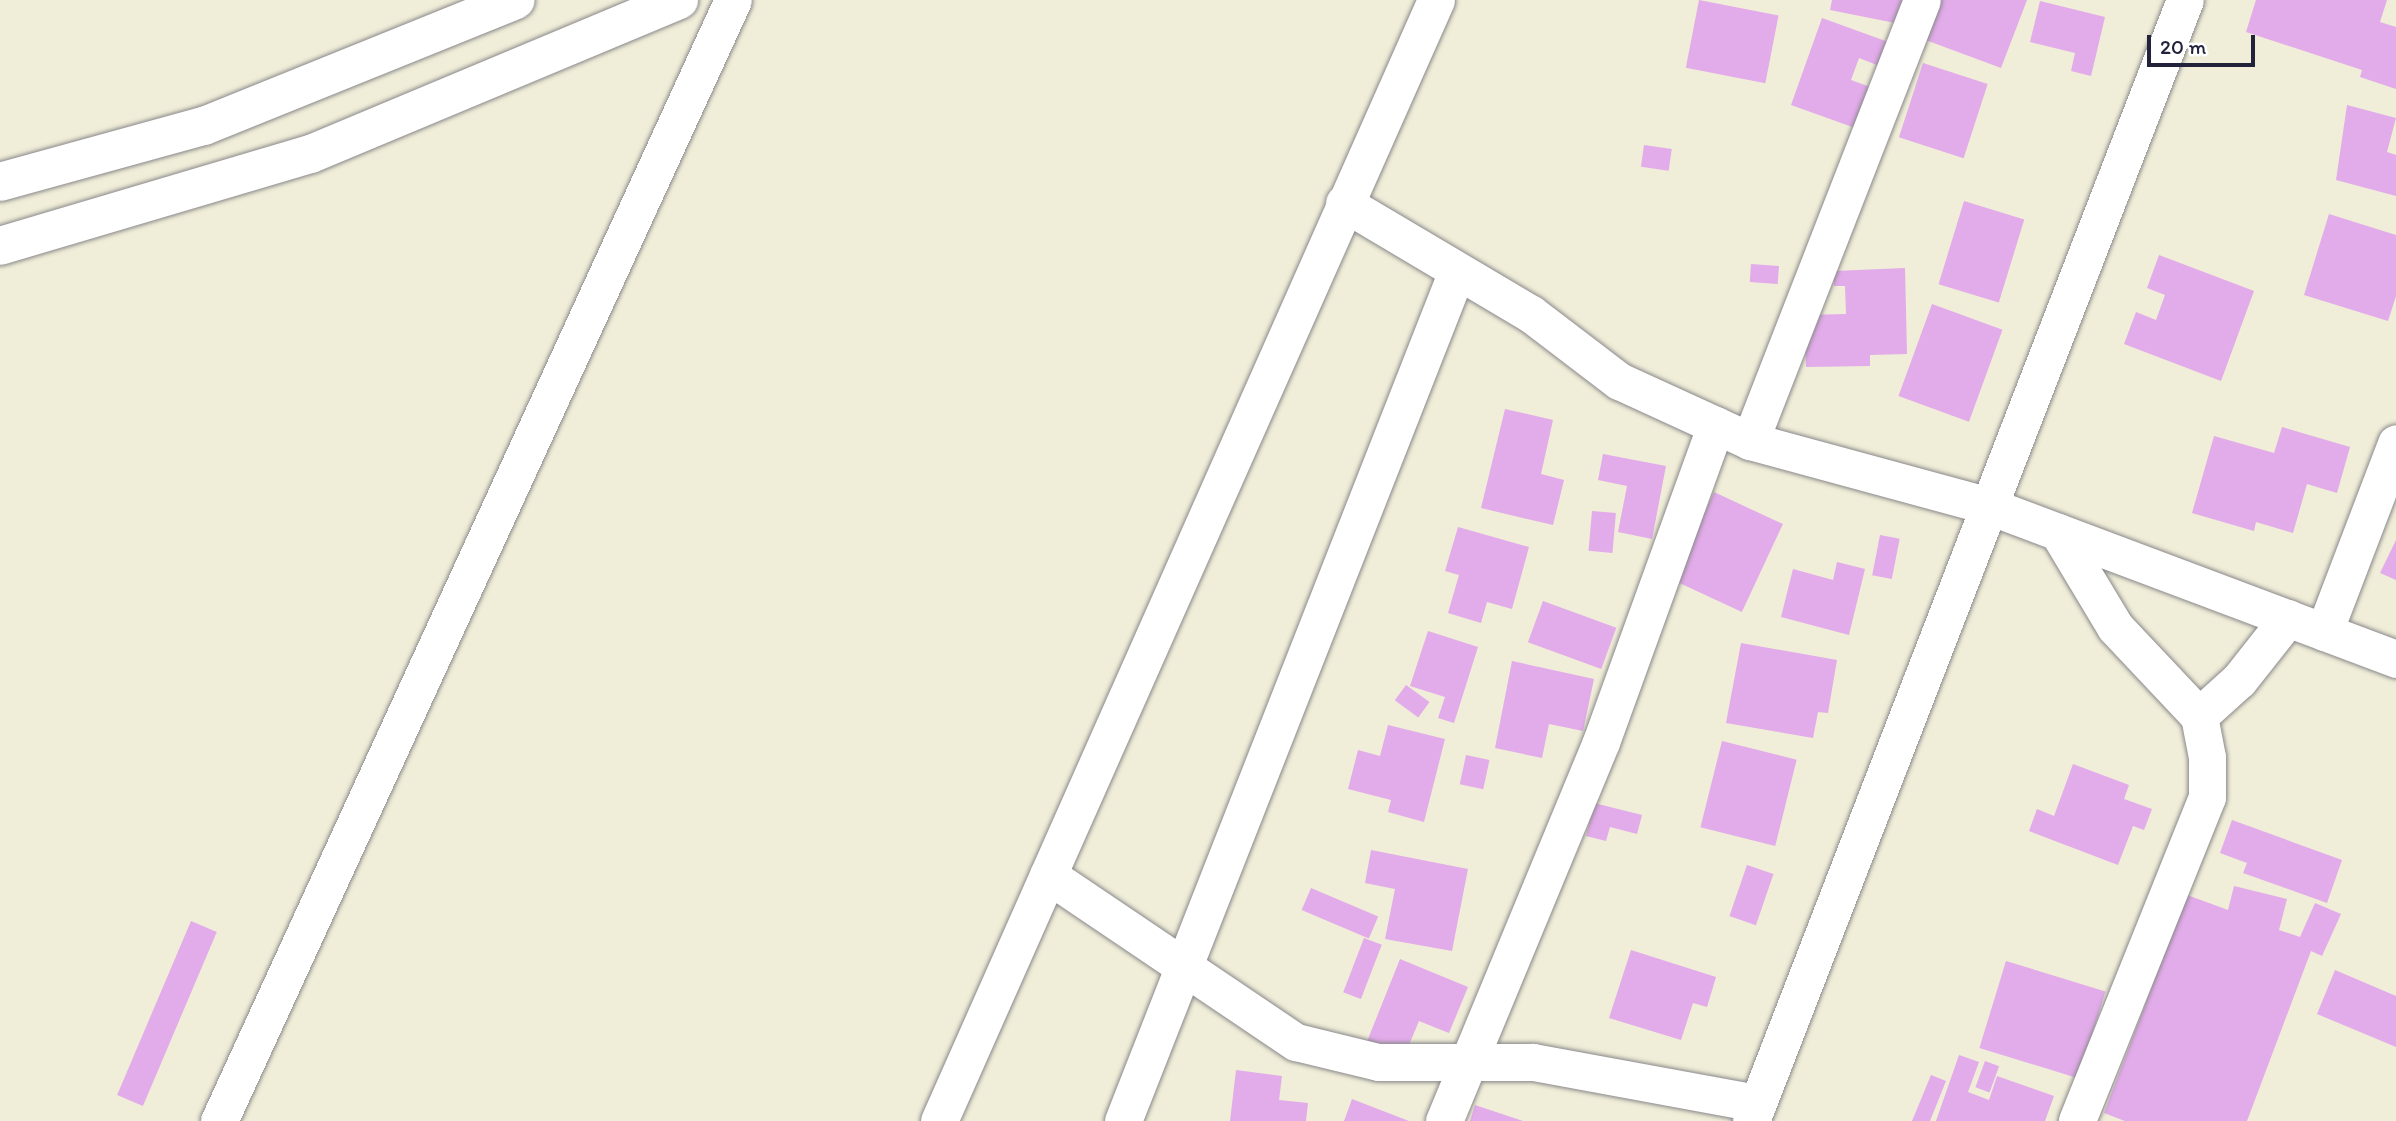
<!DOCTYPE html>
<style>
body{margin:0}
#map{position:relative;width:2396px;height:1121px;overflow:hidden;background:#f0edd8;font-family:Itim,sans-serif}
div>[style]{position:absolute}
.building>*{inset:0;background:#e2abea;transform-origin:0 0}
.roads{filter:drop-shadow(0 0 2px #89888a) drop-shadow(0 0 2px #89888a)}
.minor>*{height:37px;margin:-18.5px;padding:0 18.5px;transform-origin:18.5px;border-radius:18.5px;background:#fff}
.secondary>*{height:38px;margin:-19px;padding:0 19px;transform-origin:19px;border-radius:19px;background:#fff}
span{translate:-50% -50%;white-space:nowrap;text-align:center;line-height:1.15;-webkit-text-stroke:7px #fff;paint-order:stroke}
.scale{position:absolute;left:2147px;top:35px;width:108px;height:32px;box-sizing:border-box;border:4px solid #22223b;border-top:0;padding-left:9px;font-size:21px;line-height:24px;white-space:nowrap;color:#22223b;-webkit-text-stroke:5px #fff;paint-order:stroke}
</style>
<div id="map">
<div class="building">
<div style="left:1699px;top:0;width:81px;height:69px;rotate:11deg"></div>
<div style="clip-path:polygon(1832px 0,1905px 0,1900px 24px,1830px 10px)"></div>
<div style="clip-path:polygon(1938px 0,2027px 0,2001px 68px,1923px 39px)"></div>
<div style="clip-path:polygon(2256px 0,2387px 0,2380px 22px,2396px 27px,2396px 89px,2360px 77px,2362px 70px,2246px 32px)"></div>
<div style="clip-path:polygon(2040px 1px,2105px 17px,2091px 76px,2071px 71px,2075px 53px,2030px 42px)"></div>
<div style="clip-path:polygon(1822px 18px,1891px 43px,1882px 67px,1859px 58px,1851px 80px,1873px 88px,1858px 129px,1791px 105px)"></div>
<div style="left:1923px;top:63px;width:68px;height:78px;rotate:18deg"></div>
<div style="clip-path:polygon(2347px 105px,2396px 118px,2387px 152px,2396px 155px,2396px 196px,2336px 180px)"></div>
<div style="left:1644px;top:145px;width:28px;height:22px;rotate:8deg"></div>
<div style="left:1964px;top:201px;width:63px;height:87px;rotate:17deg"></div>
<div style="clip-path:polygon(2329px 214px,2396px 235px,2396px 296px,2388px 321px,2304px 295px)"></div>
<div style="clip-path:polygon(2159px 255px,2254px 291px,2221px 381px,2124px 344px,2136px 312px,2156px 320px,2165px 295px,2147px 288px)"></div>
<div style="left:1751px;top:264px;width:28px;height:18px;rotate:4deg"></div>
<div style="clip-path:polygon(1905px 268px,1907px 354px,1870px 355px,1870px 366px,1806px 367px,1804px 315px,1846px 314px,1845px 286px,1834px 286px,1834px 271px)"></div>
<div style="left:1932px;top:304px;width:75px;height:98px;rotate:20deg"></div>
<div style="clip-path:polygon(1505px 409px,1553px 420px,1541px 474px,1564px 480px,1553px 525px,1481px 508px)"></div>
<div style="clip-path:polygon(2282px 427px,2350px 447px,2337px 493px,2307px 484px,2293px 533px,2256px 522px,2254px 531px,2192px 513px,2214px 436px,2274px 453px)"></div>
<div style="clip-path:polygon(1603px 454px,1666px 466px,1652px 539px,1618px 532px,1627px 486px,1598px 480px)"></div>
<div style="left:1714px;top:492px;width:76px;height:97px;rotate:25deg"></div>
<div style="left:1592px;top:511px;width:24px;height:40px;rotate:5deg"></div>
<div style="clip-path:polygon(1458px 527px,1529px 547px,1512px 609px,1487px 602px,1481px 623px,1448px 613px,1459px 575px,1445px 571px)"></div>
<div style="left:1880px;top:535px;width:20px;height:41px;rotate:11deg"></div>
<div style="clip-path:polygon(2396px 540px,2396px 580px,2380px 573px)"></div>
<div style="clip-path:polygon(1837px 562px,1865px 569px,1849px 635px,1781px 617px,1793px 569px,1833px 580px)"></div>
<div style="left:1543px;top:601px;width:78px;height:44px;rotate:20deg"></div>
<div style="clip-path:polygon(1428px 631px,1478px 647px,1454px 723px,1438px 718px,1445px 697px,1410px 686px)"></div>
<div style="clip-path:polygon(1741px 643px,1837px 660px,1828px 713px,1818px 712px,1813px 738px,1726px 723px)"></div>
<div style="clip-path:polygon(1512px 661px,1594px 679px,1583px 731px,1549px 724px,1542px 758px,1495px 748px)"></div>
<div style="left:1406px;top:685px;width:29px;height:19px;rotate:36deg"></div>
<div style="clip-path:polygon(1388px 725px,1445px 739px,1424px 822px,1388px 812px,1391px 800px,1348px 789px,1358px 750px,1380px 756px)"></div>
<div style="left:1722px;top:741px;width:77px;height:89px;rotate:14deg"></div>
<div style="left:1466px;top:755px;width:24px;height:30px;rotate:12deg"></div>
<div style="clip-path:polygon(2073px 764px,2129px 785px,2124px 799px,2152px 809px,2144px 830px,2133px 826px,2118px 865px,2029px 831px,2037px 809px,2054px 816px)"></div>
<div style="clip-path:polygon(1594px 803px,1642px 815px,1637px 834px,1610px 827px,1606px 841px,1586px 836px)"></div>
<div style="clip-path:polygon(2232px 820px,2342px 860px,2327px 903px,2243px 873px,2247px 863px,2220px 853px)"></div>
<div style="clip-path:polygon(1371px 850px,1468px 869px,1452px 951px,1385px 939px,1395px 889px,1365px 883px)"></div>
<div style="left:1747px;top:865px;width:28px;height:54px;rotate:19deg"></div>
<div style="clip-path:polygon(2234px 886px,2287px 899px,2279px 930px,2300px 937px,2315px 903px,2341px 914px,2322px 956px,2311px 951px,2247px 1121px,2125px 1121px,2104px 1113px,2187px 895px,2228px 910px)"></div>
<div style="left:1311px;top:888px;width:73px;height:24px;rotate:23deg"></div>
<div style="left:191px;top:921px;width:28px;height:189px;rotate:23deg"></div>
<div style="left:1364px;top:938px;width:19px;height:58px;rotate:21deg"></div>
<div style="clip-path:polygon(1631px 950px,1716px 977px,1707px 1007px,1693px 1003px,1681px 1040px,1609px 1018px)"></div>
<div style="clip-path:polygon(1400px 959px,1468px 987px,1449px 1033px,1419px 1021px,1399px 1069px,1362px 1054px)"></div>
<div style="left:2006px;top:961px;width:104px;height:91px;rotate:17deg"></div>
<div style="clip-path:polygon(2335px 970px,2396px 996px,2396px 1047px,2317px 1014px)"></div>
<div style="clip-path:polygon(1959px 1055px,1979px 1062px,1968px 1092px,1989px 1100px,1997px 1076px,2054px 1096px,2045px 1121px,1936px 1121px)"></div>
<div style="left:1985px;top:1061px;width:15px;height:28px;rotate:20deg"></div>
<div style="clip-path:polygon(1236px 1070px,1282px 1076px,1279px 1100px,1308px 1103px,1306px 1121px,1230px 1121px)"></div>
<div style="clip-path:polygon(1931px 1075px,1946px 1081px,1930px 1121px,1912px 1121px)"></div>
<div style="clip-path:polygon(1352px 1099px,1409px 1121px,1344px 1121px)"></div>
<div style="clip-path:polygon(1475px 1105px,1523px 1121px,1470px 1121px)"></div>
</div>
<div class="roads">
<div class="minor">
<div style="left:1344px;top:203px;width:217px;rotate:30.7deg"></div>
<div style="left:1531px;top:314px;width:111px;rotate:37.3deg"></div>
<div style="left:1619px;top:381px;width:144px;rotate:24.6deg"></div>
<div style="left:1750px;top:441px;width:248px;rotate:15.2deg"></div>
<div style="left:1989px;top:506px;width:435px;rotate:20.6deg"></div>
<div style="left:1750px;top:441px;width:473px;rotate:-68.7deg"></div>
<div style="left:2058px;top:532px;width:111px;rotate:59deg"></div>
<div style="left:2115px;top:627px;width:122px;rotate:46.7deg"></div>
<div style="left:2199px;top:716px;width:42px;rotate:79deg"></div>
<div style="left:2207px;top:757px;width:40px;rotate:90deg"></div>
<div style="left:2207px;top:797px;width:349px;rotate:111.9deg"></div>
<div style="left:2324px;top:632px;width:202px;rotate:-69.1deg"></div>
<div style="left:2199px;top:716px;width:54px;rotate:-42deg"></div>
<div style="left:2239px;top:680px;width:79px;rotate:-51.7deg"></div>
<div style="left:1048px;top:875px;width:299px;rotate:34deg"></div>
<div style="left:1296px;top:1042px;width:84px;rotate:13.7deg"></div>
<div style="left:1378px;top:1062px;width:155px"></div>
<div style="left:1533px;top:1062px;width:228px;rotate:10.4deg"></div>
<div style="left:219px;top:1121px;width:1233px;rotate:-65.37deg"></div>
<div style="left:939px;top:1121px;width:1226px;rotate:-66.09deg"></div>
<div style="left:1123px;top:1121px;width:913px;rotate:-68.55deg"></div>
<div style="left:1444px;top:1121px;width:410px;rotate:-67.5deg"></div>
<div style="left:1601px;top:742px;width:337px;rotate:-70.1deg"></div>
<div style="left:1751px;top:1121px;width:1202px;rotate:-68.84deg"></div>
</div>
<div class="secondary">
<div style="left:0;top:182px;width:212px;rotate:-15.4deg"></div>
<div style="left:204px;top:126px;width:336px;rotate:-22deg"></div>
<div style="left:0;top:246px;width:324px;rotate:-16.5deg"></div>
<div style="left:311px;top:154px;width:399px;rotate:-22.7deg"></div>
</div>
</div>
<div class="scale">20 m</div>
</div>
